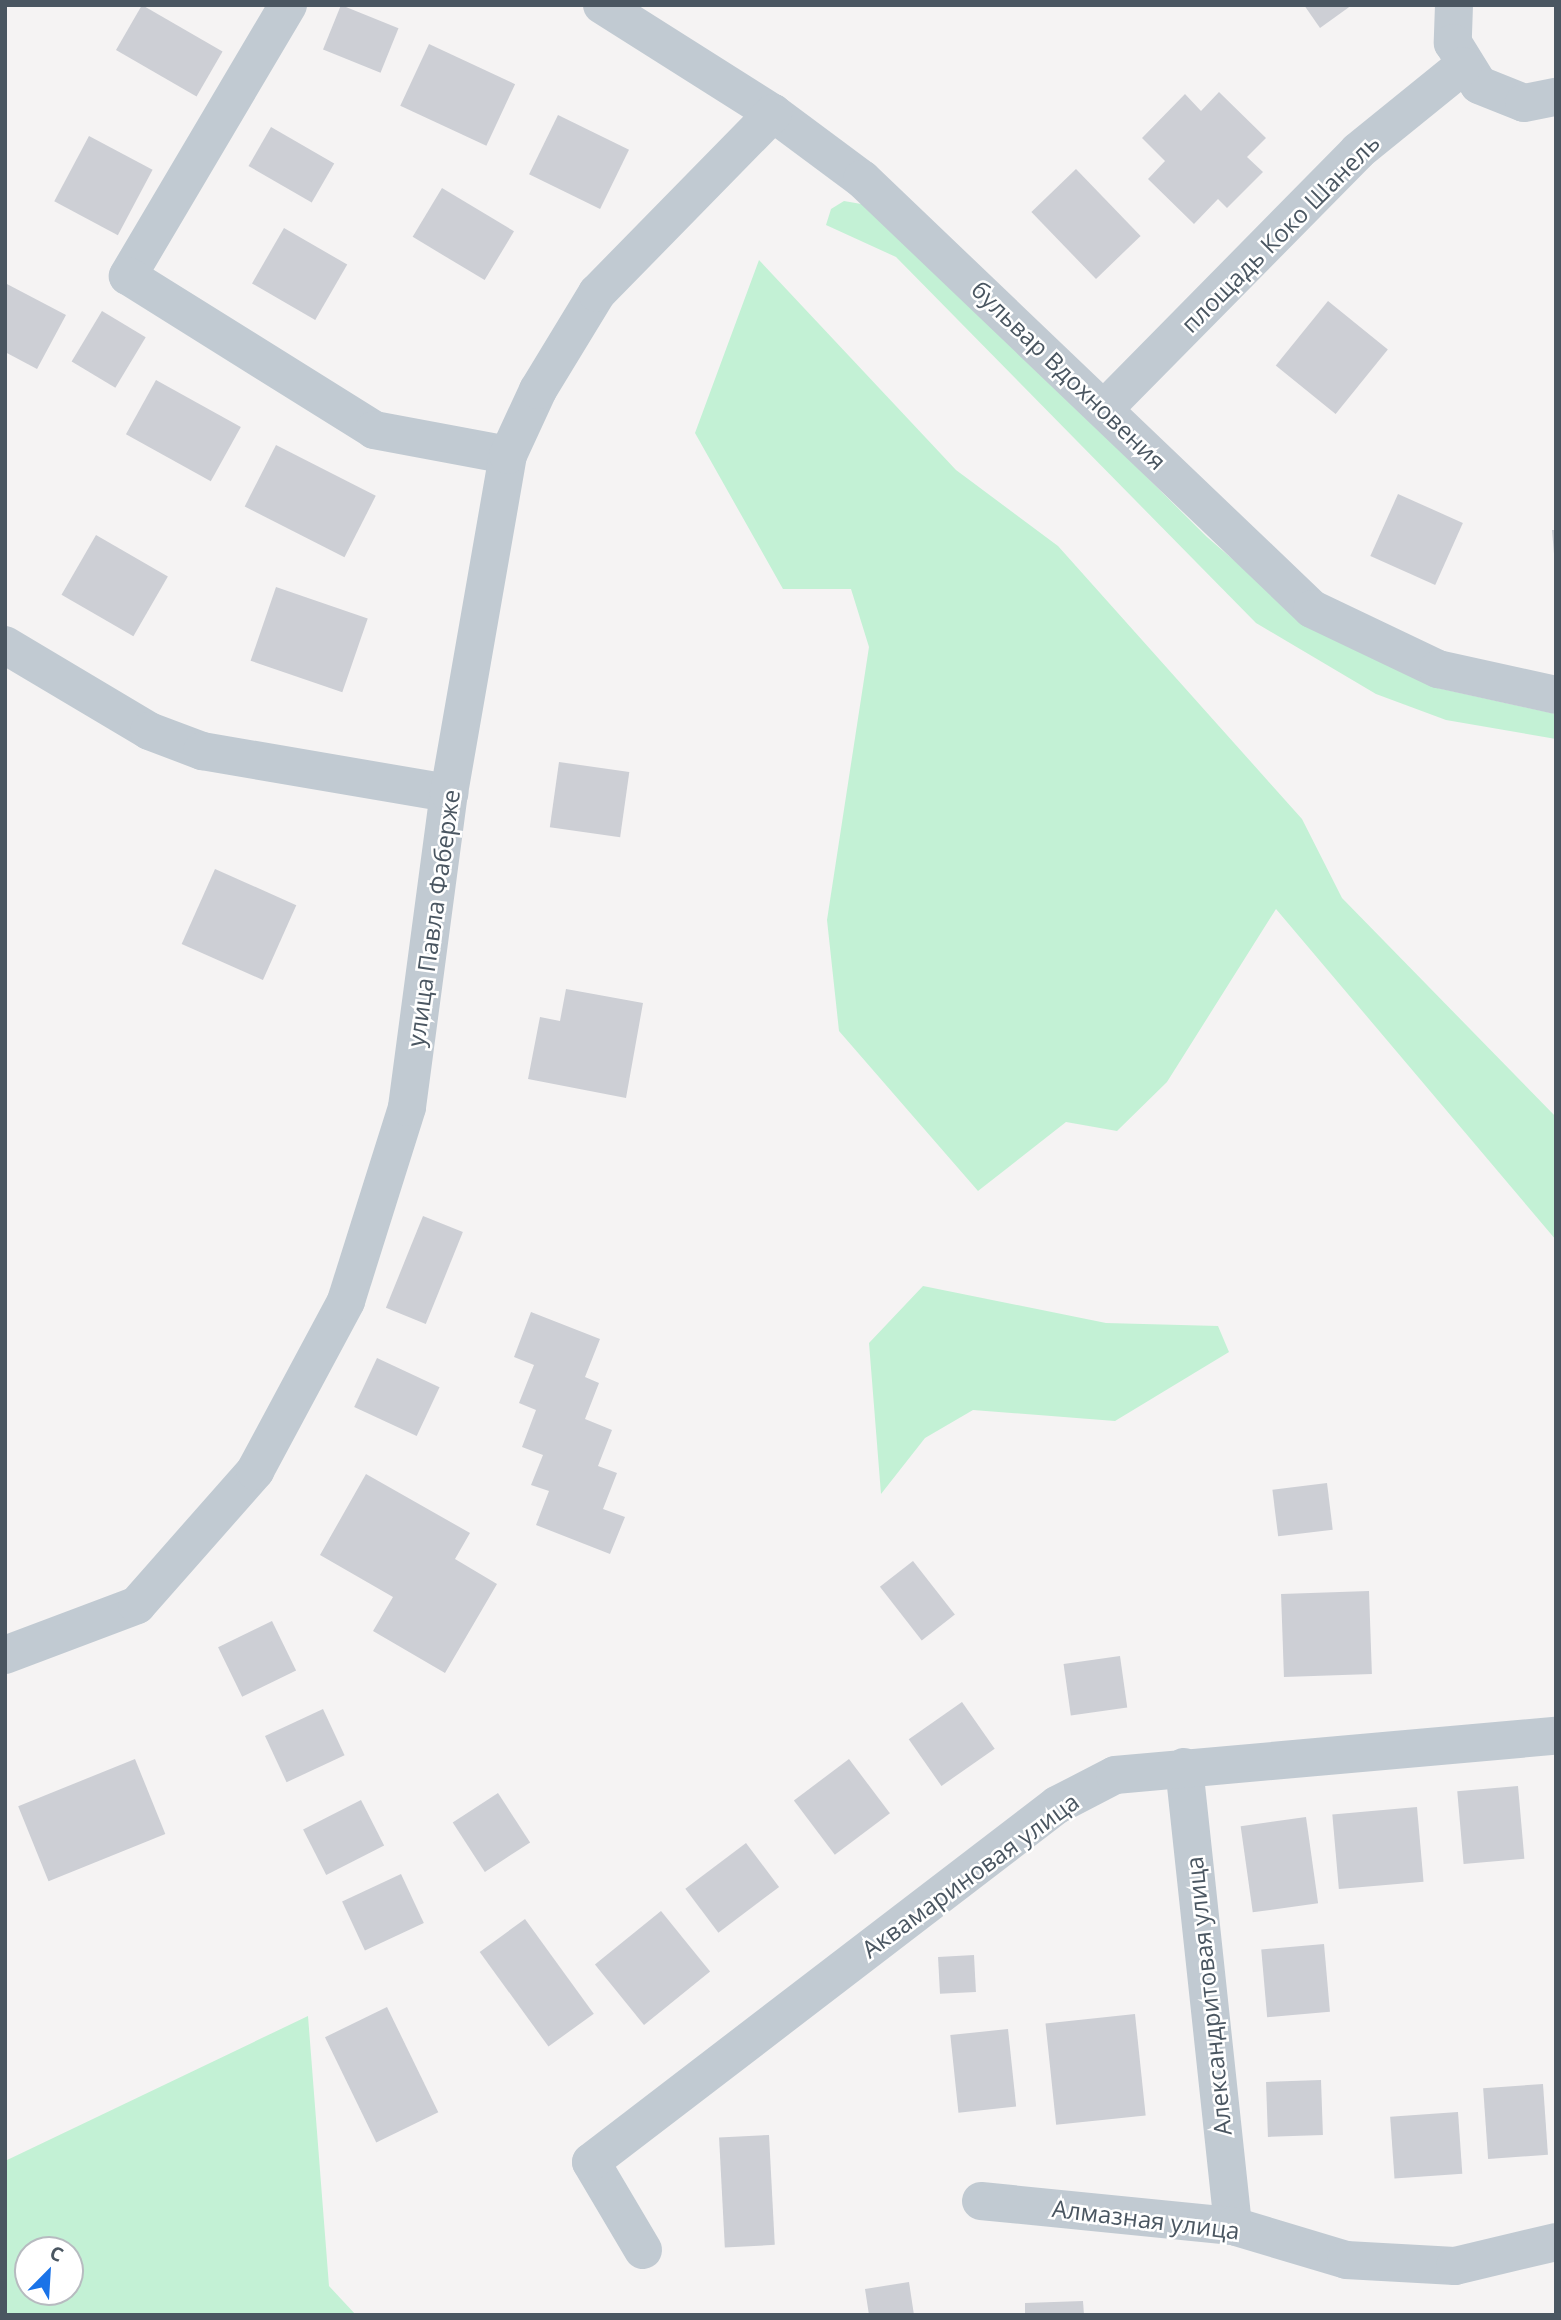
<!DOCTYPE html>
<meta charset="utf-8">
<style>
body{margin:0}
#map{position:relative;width:1561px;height:2320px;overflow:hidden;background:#f5f3f3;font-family:"Open Sans",sans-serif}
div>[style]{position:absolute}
.green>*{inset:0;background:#c3f1d5}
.building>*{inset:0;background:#cdcfd5;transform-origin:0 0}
.minor>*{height:38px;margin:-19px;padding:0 19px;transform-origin:19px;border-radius:19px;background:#c1cad2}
span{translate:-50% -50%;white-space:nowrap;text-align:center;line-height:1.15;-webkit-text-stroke:5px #fff;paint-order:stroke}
.street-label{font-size:24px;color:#4a5661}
.frame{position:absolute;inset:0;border:7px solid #4a5661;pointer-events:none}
.north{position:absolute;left:14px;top:2236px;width:70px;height:70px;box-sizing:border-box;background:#fff;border:2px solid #b7bbc0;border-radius:50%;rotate:24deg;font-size:19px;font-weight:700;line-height:28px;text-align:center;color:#4a5661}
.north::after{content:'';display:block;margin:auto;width:24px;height:32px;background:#1a73e8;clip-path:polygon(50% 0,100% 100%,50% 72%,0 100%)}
</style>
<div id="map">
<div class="green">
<div style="clip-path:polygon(844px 201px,867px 205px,909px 241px,1207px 537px,1311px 627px,1433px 687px,1556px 714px,1556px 739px,1446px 720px,1376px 694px,1256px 623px,896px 257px,826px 225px,831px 209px)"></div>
<div style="clip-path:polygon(759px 260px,956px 470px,1058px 546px,1302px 819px,1342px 898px,1556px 1117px,1556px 1240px,1276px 909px,1167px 1082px,1117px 1131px,1066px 1122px,978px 1191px,839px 1031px,827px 920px,869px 647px,851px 589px,783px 589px,695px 433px)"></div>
<div style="clip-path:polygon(923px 1286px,1106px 1323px,1218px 1326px,1229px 1352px,1115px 1421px,973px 1410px,925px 1438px,881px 1494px,869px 1343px)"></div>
<div style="clip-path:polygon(evenodd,308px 2016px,329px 2286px,356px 2315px,5px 2315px,5px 2161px,308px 2016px,28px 2250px,70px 2250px,70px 2292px,28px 2292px,28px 2250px)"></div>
</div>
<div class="building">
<div style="left:142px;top:5px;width:93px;height:52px;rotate:30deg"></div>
<div style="left:341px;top:5px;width:62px;height:48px;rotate:22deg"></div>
<div style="clip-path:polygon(1304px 5px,1352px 5px,1320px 28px)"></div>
<div style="left:429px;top:44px;width:95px;height:68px;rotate:25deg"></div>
<div style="clip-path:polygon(1219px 92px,1266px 138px,1247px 157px,1263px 172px,1227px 208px,1218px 199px,1194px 224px,1148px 179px,1165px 161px,1142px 138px,1185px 94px,1201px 111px)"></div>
<div style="left:558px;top:115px;width:79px;height:66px;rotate:26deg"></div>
<div style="left:271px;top:127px;width:73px;height:45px;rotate:30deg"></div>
<div style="left:89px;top:136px;width:72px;height:74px;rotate:28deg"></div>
<div style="left:1076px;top:169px;width:93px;height:62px;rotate:46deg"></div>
<div style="left:442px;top:188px;width:84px;height:57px;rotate:31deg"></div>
<div style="left:284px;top:228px;width:73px;height:64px;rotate:30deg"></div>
<div style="clip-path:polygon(5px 283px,66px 315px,37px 369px,5px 352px)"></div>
<div style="left:1328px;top:301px;width:77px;height:83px;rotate:39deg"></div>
<div style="left:102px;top:311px;width:51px;height:59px;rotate:31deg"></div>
<div style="left:156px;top:380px;width:97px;height:62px;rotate:29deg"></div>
<div style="left:276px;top:445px;width:112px;height:69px;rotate:27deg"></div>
<div style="left:1398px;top:494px;width:71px;height:68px;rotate:24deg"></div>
<div style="clip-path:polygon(1552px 530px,1556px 530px,1556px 554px,1554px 554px)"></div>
<div style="left:96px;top:535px;width:83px;height:69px;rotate:30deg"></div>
<div style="left:276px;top:587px;width:97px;height:78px;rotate:19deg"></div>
<div style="left:559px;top:762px;width:71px;height:66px;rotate:8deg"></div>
<div style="left:215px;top:869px;width:89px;height:82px;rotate:24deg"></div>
<div style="clip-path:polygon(566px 989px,643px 1003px,626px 1098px,528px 1079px,540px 1017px,560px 1021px)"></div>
<div style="left:423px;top:1216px;width:43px;height:99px;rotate:22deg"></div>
<div style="clip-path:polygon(531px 1312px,600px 1339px,585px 1377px,599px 1383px,585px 1419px,612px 1430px,598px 1466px,617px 1473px,603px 1509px,625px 1517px,610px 1554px,536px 1525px,549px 1491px,531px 1485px,543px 1455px,522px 1447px,536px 1410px,519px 1403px,534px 1365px,514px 1357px)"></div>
<div style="left:377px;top:1358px;width:69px;height:54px;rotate:25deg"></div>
<div style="clip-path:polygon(366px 1474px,470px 1533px,455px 1559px,497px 1584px,445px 1673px,373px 1631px,393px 1597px,320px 1555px)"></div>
<div style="left:1327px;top:1483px;width:47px;height:55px;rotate:83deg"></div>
<div style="left:913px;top:1561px;width:68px;height:42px;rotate:52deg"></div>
<div style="left:1369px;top:1591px;width:83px;height:88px;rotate:88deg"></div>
<div style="left:272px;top:1621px;width:55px;height:60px;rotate:64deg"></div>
<div style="left:1120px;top:1656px;width:52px;height:57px;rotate:82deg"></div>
<div style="left:962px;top:1702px;width:57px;height:65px;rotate:55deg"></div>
<div style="left:323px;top:1709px;width:51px;height:64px;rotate:65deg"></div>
<div style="left:135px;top:1759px;width:81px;height:126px;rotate:68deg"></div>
<div style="left:849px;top:1759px;width:68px;height:69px;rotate:53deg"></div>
<div style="left:1518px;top:1786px;width:73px;height:61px;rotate:85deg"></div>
<div style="left:498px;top:1793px;width:59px;height:54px;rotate:57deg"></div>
<div style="left:361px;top:1800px;width:51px;height:65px;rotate:63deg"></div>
<div style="left:1417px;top:1807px;width:75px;height:85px;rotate:85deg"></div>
<div style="left:1306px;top:1817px;width:87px;height:66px;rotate:82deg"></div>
<div style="left:746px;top:1843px;width:55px;height:76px;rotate:53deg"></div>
<div style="left:401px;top:1874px;width:54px;height:65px;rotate:65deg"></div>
<div style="left:661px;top:1911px;width:78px;height:85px;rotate:51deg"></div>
<div style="left:525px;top:1919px;width:117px;height:56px;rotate:54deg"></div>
<div style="left:1324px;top:1944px;width:68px;height:63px;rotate:85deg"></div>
<div style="left:974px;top:1955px;width:37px;height:36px;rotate:87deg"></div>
<div style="left:387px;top:2007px;width:117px;height:69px;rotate:64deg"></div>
<div style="left:1135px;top:2014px;width:102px;height:90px;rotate:84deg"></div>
<div style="left:1008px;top:2029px;width:78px;height:58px;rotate:84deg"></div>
<div style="left:1321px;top:2080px;width:55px;height:55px;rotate:88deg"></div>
<div style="left:1543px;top:2084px;width:71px;height:60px;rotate:86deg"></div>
<div style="left:1458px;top:2112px;width:62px;height:68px;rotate:86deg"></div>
<div style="left:769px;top:2135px;width:110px;height:50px;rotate:87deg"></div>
<div style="clip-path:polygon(909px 2282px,914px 2315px,869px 2315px,865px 2289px)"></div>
<div style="clip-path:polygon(1083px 2301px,1084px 2315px,1025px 2315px,1025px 2303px)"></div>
</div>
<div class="minor">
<div style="left:288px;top:5px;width:315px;rotate:120.6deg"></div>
<div style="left:128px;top:276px;width:290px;rotate:32deg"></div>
<div style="left:374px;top:430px;width:136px;rotate:10.6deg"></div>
<div style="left:602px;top:5px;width:202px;rotate:32.3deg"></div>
<div style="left:773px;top:113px;width:111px;rotate:36.6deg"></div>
<div style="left:862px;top:179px;width:622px;rotate:43.7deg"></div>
<div style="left:1312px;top:609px;width:140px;rotate:25.5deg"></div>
<div style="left:1438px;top:669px;width:121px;rotate:12.4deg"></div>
<div style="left:1454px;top:5px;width:38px;rotate:92deg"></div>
<div style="left:1453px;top:43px;width:49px;rotate:58.2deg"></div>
<div style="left:1479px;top:85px;width:48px;rotate:21.8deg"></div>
<div style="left:1524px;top:103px;width:33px;rotate:-11deg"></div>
<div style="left:1105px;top:408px;width:361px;rotate:-45.4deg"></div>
<div style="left:1358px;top:151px;width:135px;rotate:-39deg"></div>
<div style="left:5px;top:645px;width:168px;rotate:30.8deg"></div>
<div style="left:149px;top:731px;width:57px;rotate:20.7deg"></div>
<div style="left:202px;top:751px;width:251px;rotate:9.7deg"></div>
<div style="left:5px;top:1655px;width:141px;rotate:-20.7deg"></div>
<div style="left:137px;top:1605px;width:179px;rotate:-48.6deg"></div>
<div style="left:255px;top:1471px;width:193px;rotate:-61.8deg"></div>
<div style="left:346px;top:1301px;width:203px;rotate:-72.5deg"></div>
<div style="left:407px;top:1107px;width:317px;rotate:-82.4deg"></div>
<div style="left:449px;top:793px;width:343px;rotate:-80.1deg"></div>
<div style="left:508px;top:455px;width:72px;rotate:-65.2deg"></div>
<div style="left:538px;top:390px;width:114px;rotate:-58.7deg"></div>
<div style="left:597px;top:293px;width:252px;rotate:-45.6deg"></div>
<div style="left:1184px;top:1767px;width:462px;rotate:83.9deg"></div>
<div style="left:981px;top:2201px;width:253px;rotate:5.7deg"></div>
<div style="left:1233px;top:2226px;width:118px;rotate:16.7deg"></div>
<div style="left:1346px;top:2260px;width:109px;rotate:3.2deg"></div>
<div style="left:1455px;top:2266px;width:104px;rotate:-13.4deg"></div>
<div style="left:643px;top:2250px;width:102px;rotate:-120.6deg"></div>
<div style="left:591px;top:2162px;width:587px;rotate:-37.46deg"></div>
<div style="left:1057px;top:1805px;width:65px;rotate:-27.3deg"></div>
<div style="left:1115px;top:1775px;width:443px;rotate:-5.1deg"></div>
</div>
<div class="street-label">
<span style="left:1280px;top:233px;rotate:-45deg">площадь Коко Шанель</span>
<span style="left:1069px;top:375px;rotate:44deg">бульвар Вдохновения</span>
<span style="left:433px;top:918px;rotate:-82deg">улица Павла Фаберже</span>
<span style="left:970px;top:1875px;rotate:-36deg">Аквамариновая улица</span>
<span style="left:1208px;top:1996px;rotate:-96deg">Александритовая улица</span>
<span style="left:1146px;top:2219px;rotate:7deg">Алмазная улица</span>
</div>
<div class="frame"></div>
<div class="north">С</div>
</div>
